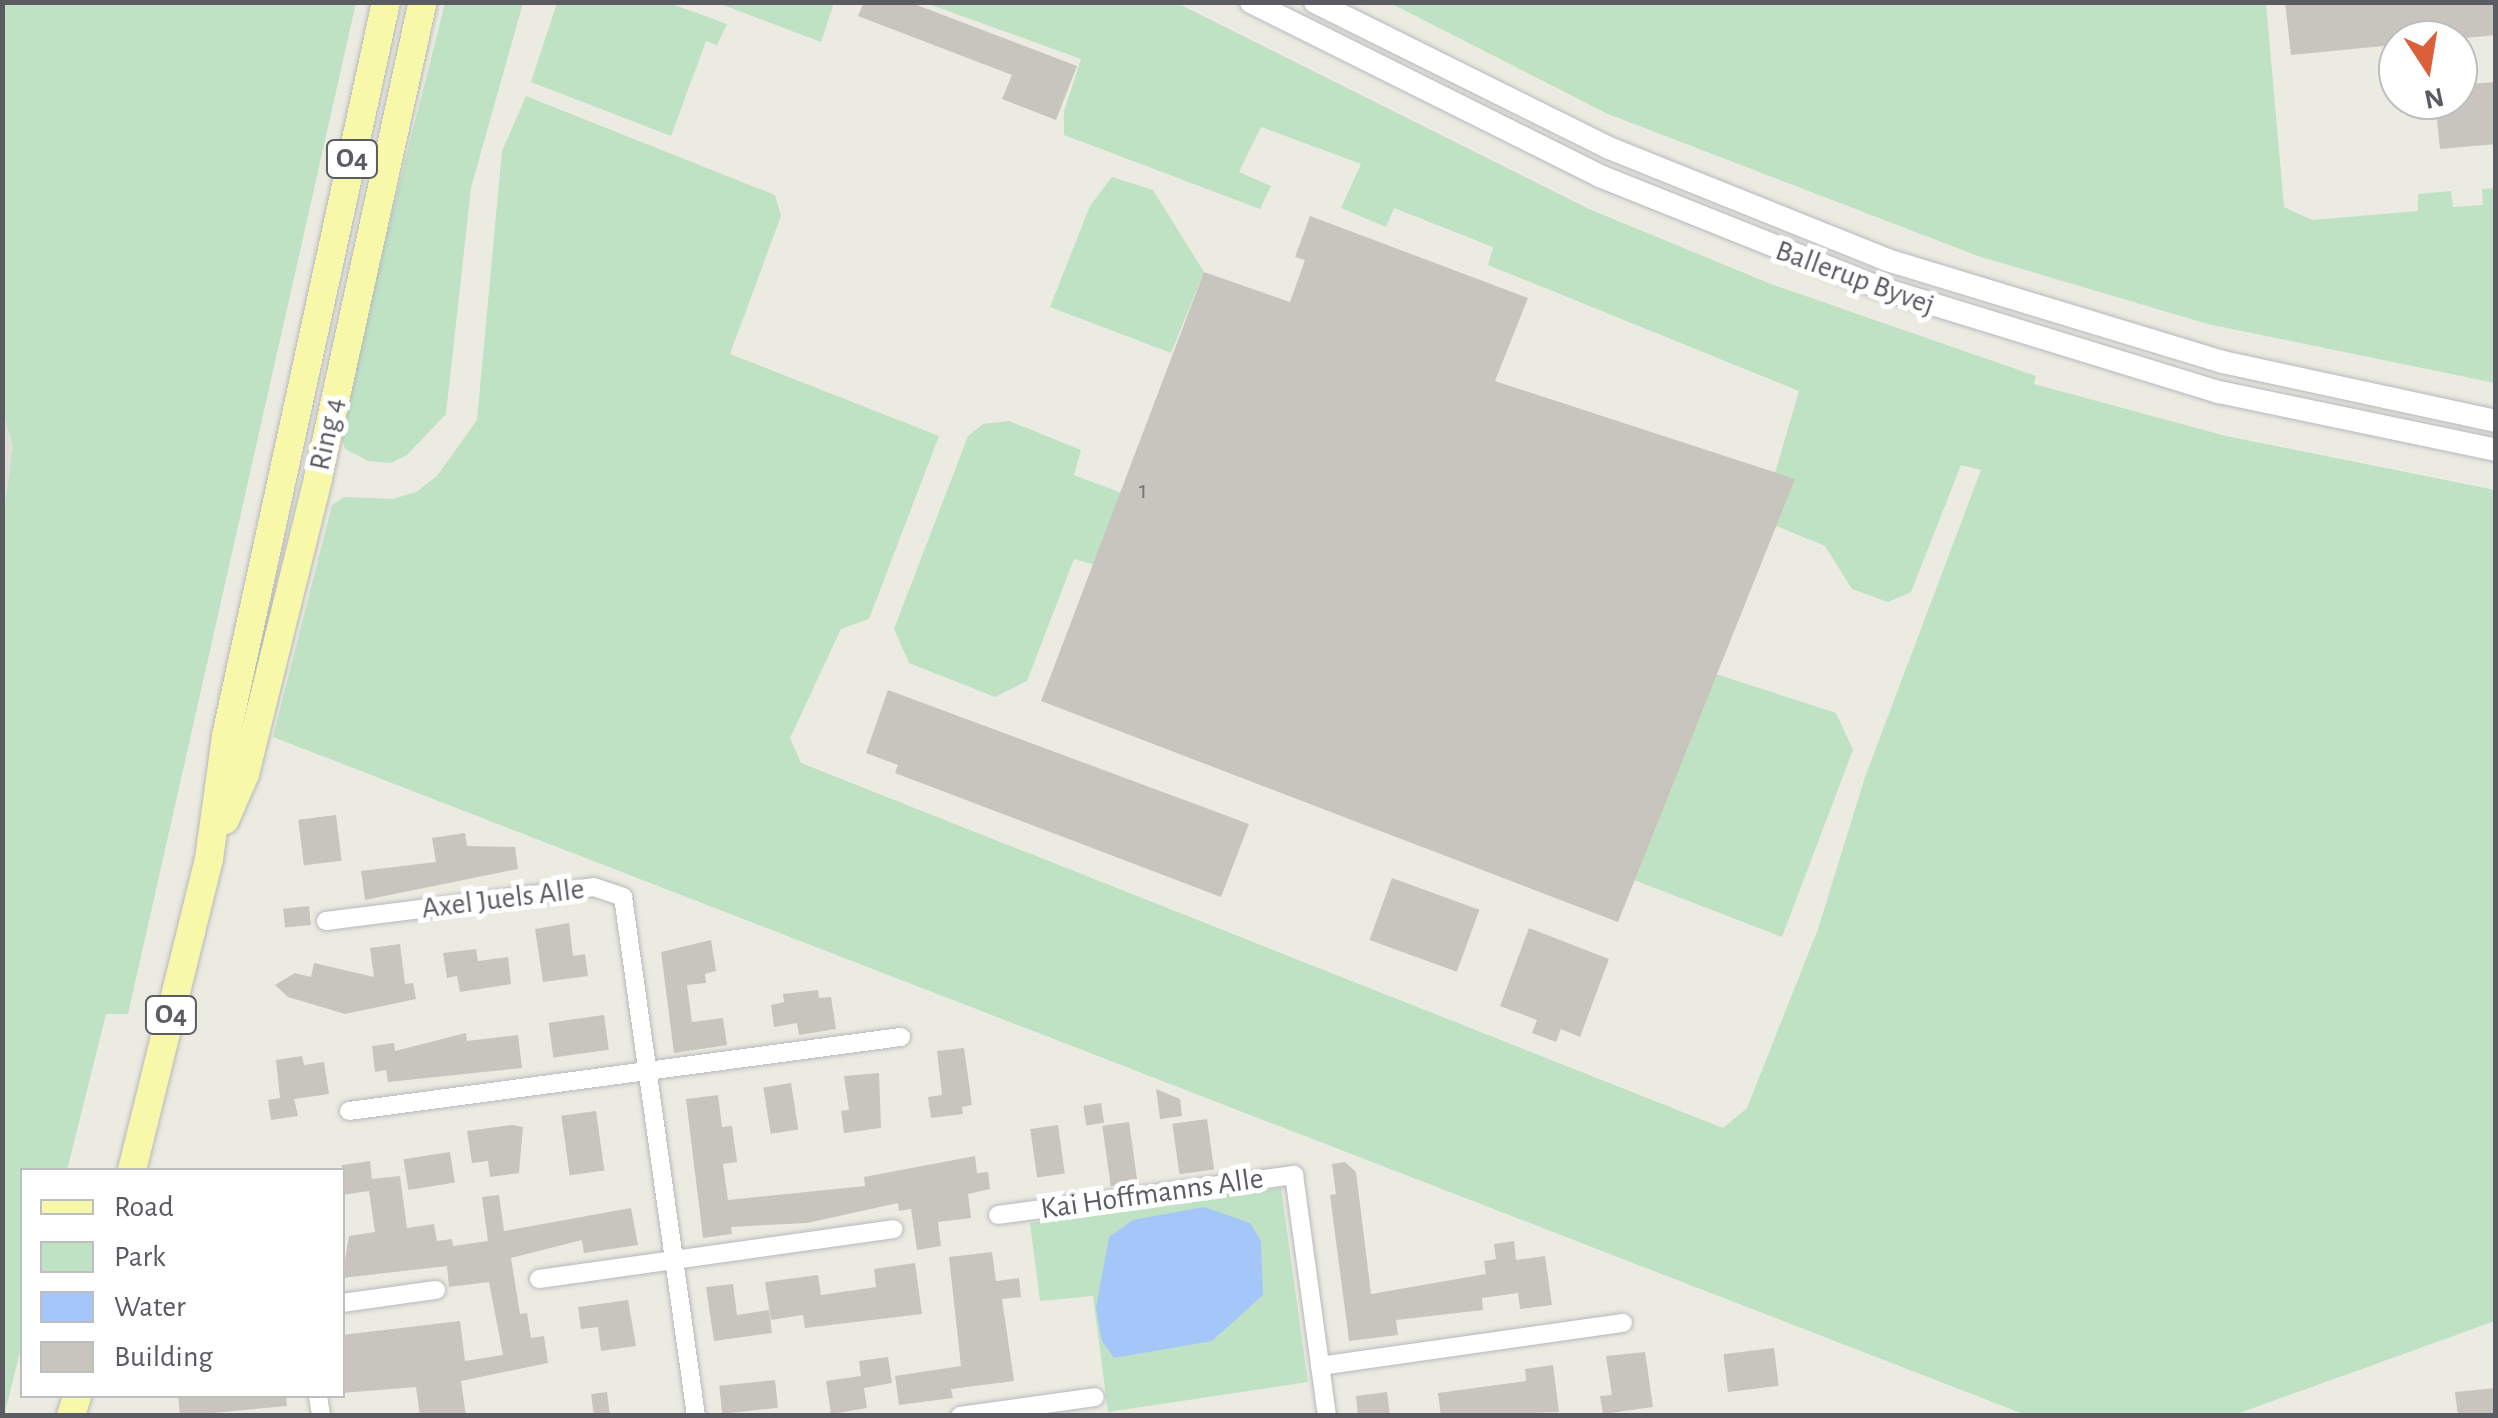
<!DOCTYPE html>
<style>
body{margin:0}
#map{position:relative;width:2498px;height:1418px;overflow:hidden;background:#ecebe1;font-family:"Alegreya Sans",sans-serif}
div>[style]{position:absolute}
.industrial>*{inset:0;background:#dfded9}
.green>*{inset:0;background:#bfe2c5}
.water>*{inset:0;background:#a5c6f8}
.building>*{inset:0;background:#c7c5be;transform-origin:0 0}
.roads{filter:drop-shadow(0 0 2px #b7b8bd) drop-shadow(0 0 2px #b7b8bd)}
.street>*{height:18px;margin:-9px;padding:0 9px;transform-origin:9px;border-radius:9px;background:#fff}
.secondary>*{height:22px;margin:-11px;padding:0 11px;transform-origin:11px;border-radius:11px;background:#fff}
.primary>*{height:28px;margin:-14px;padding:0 14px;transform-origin:14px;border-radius:14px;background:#f8f8aa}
span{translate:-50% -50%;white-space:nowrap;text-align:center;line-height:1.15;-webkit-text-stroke:10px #fff;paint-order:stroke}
.number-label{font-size:25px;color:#757678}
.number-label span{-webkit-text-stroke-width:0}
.shield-label span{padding:2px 8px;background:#fff;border:2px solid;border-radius:8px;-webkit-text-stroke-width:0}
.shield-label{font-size:28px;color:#5a5c61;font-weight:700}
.street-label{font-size:30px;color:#5a5c61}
.frame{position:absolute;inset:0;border:5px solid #5a5c61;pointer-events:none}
.legend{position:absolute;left:20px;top:1168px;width:325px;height:230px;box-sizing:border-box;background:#fff;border:2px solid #bdbec0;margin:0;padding:12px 18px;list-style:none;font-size:30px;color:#5a5c61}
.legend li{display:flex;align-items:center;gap:20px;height:50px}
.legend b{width:50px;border:2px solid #bdbec0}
.north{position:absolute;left:2378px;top:20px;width:100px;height:100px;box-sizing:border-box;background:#fff;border:2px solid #bdbec0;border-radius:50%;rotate:168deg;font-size:28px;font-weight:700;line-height:40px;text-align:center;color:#5a5c61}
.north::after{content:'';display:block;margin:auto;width:35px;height:45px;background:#db5f38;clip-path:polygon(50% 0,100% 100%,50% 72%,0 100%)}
</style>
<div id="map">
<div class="industrial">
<div style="clip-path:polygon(3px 410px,13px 445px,3px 529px)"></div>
</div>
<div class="green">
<div style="clip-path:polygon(3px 2px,356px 3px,128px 1014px,106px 1014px,67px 1170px,22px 1170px,22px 1344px,4px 1416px,2px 529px,13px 445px,2px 410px)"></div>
<div style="clip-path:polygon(445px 3px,523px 3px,471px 188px,446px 414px,407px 455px,391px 463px,368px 461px,345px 449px,338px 426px)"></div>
<div style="clip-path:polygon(557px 3px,669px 3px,727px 24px,717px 45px,706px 41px,671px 136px,531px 82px)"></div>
<div style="clip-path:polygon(718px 3px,834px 2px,834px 3px,821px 42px)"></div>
<div style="clip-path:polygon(926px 3px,1177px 3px,1589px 209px,1771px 284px,2036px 376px,2034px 384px,2226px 436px,2495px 490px,2495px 1321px,2234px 1415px,2026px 1415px,273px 737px,332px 505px,344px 497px,393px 499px,416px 492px,437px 476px,477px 420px,502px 151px,526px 96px,775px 195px,781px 216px,730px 354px,939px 436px,869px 619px,841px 629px,790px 738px,801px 763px,1723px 1128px,1747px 1108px,1818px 929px,1865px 777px,1981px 470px,1961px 465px,1911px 592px,1888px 602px,1852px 589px,1825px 546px,1776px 526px,1775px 473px,1799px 391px,1488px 265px,1493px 247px,1394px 208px,1386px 227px,1341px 208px,1361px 164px,1261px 127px,1239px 172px,1271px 186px,1260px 209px,1064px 135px,1064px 111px,1081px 59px)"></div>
<div style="clip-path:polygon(1390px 3px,2266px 3px,2284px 207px,2312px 220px,2418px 211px,2418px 194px,2451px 191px,2453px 207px,2483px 205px,2482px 189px,2495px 188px,2495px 383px,2208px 324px,1978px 256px,1608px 114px)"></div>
<div style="clip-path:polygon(1112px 177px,1153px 190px,1204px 272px,1171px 353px,1050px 307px,1090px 206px)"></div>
<div style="clip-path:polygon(1009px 421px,1081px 450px,1074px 475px,1124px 494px,1096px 565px,1074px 559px,1027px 681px,995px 697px,909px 663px,894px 629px,968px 436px,983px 424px)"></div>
<div style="clip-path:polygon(1716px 674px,1836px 713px,1853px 750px,1782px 937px,1634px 880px)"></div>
<div style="clip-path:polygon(1281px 1188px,1308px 1382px,1108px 1412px,1093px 1296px,1040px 1301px,1030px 1223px)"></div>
</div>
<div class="water">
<div style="clip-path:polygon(1204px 1207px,1250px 1223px,1261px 1241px,1263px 1295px,1212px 1341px,1114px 1358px,1102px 1341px,1096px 1308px,1109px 1237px,1133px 1220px)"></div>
</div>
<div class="building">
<div style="clip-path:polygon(864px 2px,909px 2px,1077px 66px,1056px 120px,1002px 99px,1012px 75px,858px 16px)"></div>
<div style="clip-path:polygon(2285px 2px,2496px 2px,2496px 35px,2291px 55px)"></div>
<div style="clip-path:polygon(2496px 82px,2496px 144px,2440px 149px,2435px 100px,2458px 100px,2458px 85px)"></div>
<div style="clip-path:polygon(1310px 216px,1528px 298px,1495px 381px,1795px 479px,1618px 922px,1041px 701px,1204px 272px,1290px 302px,1305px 260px,1295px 257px)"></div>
<div style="clip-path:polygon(888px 690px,1249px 824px,1221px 897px,895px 773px,898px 765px,866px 753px)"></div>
<div style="left:336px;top:815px;width:46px;height:38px;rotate:83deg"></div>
<div style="clip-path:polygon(465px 833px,467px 846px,515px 847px,518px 869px,365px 900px,361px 871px,436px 862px,432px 838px)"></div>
<div style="left:1392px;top:878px;width:93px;height:66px;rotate:20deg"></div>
<div style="left:309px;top:906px;width:19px;height:26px;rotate:84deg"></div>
<div style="clip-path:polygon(569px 923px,573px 956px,585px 954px,588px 976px,543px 982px,535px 929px)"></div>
<div style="clip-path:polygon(1529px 928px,1609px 959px,1580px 1037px,1561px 1029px,1556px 1042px,1532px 1033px,1537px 1020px,1500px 1006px)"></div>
<div style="clip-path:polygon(711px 940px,716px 971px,705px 974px,706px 983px,687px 985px,692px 1022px,723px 1018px,727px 1045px,674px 1053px,661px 952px)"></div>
<div style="clip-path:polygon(400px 944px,405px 984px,413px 983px,416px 999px,345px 1014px,288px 997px,275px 985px,295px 973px,311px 977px,314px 963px,374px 977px,370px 948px)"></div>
<div style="clip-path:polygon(476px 949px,478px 961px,508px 957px,511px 984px,460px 992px,457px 976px,447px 978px,443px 953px)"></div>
<div style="clip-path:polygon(818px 990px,819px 998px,831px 997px,836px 1029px,799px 1035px,797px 1023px,774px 1027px,771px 1005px,784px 1002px,783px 994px)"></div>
<div style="left:604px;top:1015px;width:35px;height:56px;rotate:82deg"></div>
<div style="clip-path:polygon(466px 1033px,467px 1041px,518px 1035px,522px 1068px,388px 1082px,386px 1070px,375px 1072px,372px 1046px,394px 1043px,395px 1051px)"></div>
<div style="clip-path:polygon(964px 1048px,972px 1105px,962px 1107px,963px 1114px,931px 1118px,928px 1097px,942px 1095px,937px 1051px)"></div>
<div style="clip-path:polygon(302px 1056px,304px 1065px,324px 1062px,329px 1094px,294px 1099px,298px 1116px,271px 1120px,268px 1100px,280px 1098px,276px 1060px)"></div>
<div style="clip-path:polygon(879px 1073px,881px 1128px,844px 1133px,841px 1111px,849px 1110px,844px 1076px)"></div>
<div style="left:791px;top:1083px;width:47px;height:28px;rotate:81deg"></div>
<div style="clip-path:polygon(1156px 1089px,1180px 1099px,1182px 1116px,1160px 1119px)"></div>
<div style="clip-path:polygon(718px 1095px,722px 1127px,732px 1126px,737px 1162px,723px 1164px,728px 1200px,865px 1186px,864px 1177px,975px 1156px,977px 1173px,988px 1172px,990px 1189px,968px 1194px,971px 1218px,938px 1222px,941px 1246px,917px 1250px,911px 1209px,899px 1211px,898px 1203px,807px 1223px,731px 1227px,732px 1234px,703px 1238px,686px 1099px)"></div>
<div style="left:1101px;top:1103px;width:20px;height:18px;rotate:81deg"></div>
<div style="left:596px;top:1111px;width:60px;height:35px;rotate:82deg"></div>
<div style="left:1207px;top:1119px;width:51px;height:35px;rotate:82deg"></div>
<div style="left:1129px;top:1122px;width:61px;height:27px;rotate:82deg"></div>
<div style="clip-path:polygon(512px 1125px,523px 1127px,519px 1173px,490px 1177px,488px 1161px,472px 1163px,467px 1131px)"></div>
<div style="left:1058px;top:1125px;width:49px;height:28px;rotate:82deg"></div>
<div style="left:450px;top:1152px;width:31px;height:47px;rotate:81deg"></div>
<div style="clip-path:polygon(370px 1161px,372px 1179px,400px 1176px,407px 1228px,434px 1224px,437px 1241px,452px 1239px,453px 1246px,488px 1241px,482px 1197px,499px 1195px,504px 1231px,631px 1208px,638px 1245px,584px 1253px,582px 1240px,511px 1258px,520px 1314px,527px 1313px,531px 1338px,544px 1336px,548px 1363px,461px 1381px,466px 1416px,420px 1416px,416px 1387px,342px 1393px,342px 1335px,460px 1321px,465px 1361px,503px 1355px,489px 1282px,449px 1287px,447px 1266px,342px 1278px,349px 1236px,375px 1232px,369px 1191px,342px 1195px,342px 1165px)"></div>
<div style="clip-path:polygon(1345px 1162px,1356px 1172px,1371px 1294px,1486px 1274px,1484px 1261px,1496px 1259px,1494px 1244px,1514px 1241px,1516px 1260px,1545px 1256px,1552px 1305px,1520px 1309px,1518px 1293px,1482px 1298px,1483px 1310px,1396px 1320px,1398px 1335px,1349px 1341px,1330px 1195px,1336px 1194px,1332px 1164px)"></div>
<div style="clip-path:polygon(992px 1252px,996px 1281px,1019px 1278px,1021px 1297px,1002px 1299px,1014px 1381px,951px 1389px,953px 1398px,899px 1405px,895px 1376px,961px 1366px,949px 1257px)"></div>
<div style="clip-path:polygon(915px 1263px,922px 1314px,805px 1328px,803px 1315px,771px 1320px,765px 1282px,818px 1275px,821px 1295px,876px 1287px,874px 1269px)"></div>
<div style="clip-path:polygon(733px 1284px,737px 1315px,769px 1310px,772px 1333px,714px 1341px,706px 1287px)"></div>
<div style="clip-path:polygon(628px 1300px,636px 1346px,601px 1351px,598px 1327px,581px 1329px,578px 1307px)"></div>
<div style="left:1774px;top:1348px;width:38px;height:51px;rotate:83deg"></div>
<div style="clip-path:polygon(1645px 1352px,1653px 1407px,1603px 1414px,1600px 1396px,1612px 1395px,1606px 1356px)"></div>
<div style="clip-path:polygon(888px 1357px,892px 1383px,864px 1388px,867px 1408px,831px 1414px,826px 1381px,861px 1376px,859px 1361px)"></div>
<div style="clip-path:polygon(1553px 1365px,1559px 1412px,1441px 1416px,1438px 1393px,1526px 1381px,1525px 1369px)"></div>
<div style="left:775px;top:1380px;width:28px;height:56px;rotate:84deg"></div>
<div style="clip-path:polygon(2496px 1388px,2496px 1416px,2458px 1416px,2455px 1392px)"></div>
<div style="left:607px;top:1392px;width:24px;height:16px;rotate:83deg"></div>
<div style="clip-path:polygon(1387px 1392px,1390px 1416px,1358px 1416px,1356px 1396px)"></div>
<div style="clip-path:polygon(178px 1396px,286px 1396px,287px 1406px,180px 1416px)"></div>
</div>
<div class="roads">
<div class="street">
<div style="left:326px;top:921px;width:270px;rotate:-7.2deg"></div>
<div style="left:594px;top:887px;width:31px;rotate:19deg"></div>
<div style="left:623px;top:897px;width:524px;rotate:81.99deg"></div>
<div style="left:349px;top:1111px;width:557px;rotate:-7.64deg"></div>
<div style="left:998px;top:1215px;width:299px;rotate:-7.7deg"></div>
<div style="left:1294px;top:1175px;width:243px;rotate:82.2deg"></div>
<div style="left:539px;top:1279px;width:358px;rotate:-8deg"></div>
<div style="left:342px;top:1303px;width:95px;rotate:-7.9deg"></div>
<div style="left:1320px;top:1366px;width:306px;rotate:-8.1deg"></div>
<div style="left:318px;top:1396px;width:20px;rotate:81deg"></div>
<div style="left:960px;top:1416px;width:136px;rotate:-8deg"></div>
</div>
<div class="secondary">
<div style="left:1251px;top:2px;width:390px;rotate:26.5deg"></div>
<div style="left:1600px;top:176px;width:298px;rotate:21.8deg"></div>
<div style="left:1877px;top:287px;width:358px;rotate:17.1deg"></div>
<div style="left:2219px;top:392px;width:283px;rotate:11.8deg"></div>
<div style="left:1315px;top:2px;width:328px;rotate:26.4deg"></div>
<div style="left:1609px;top:148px;width:300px;rotate:21.9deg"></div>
<div style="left:1887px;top:260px;width:351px;rotate:16.9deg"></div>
<div style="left:2223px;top:362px;width:279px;rotate:12.2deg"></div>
</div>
<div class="primary">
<div style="left:225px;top:820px;width:50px;rotate:-66.5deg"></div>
<div style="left:245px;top:774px;width:305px;rotate:-76.1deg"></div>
<div style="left:318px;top:478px;width:487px;rotate:-77.6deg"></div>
<div style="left:132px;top:1170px;width:320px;rotate:-76.1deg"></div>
<div style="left:209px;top:859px;width:124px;rotate:-82.1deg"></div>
<div style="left:226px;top:736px;width:751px;rotate:-77.7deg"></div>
<div style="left:71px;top:1416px;width:21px;rotate:-73deg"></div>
</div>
</div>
<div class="number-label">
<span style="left:1143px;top:491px">1</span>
</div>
<div class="shield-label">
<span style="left:352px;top:159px">O4</span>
<span style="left:171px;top:1015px">O4</span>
</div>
<div class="street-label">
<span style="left:1855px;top:278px;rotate:20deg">Ballerup Byvej</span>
<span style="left:327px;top:434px;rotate:-78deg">Ring 4</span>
<span style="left:503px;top:899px;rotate:-7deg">Axel Juels Alle</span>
<span style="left:1152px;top:1194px;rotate:-8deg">Kai Hoffmanns Alle</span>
</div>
<div class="frame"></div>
<ul class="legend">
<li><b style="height:12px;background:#f8f8aa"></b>Road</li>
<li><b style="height:28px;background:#bfe2c5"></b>Park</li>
<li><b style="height:28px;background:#a5c6f8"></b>Water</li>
<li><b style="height:28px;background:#c7c5be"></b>Building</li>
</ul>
<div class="north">N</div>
</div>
